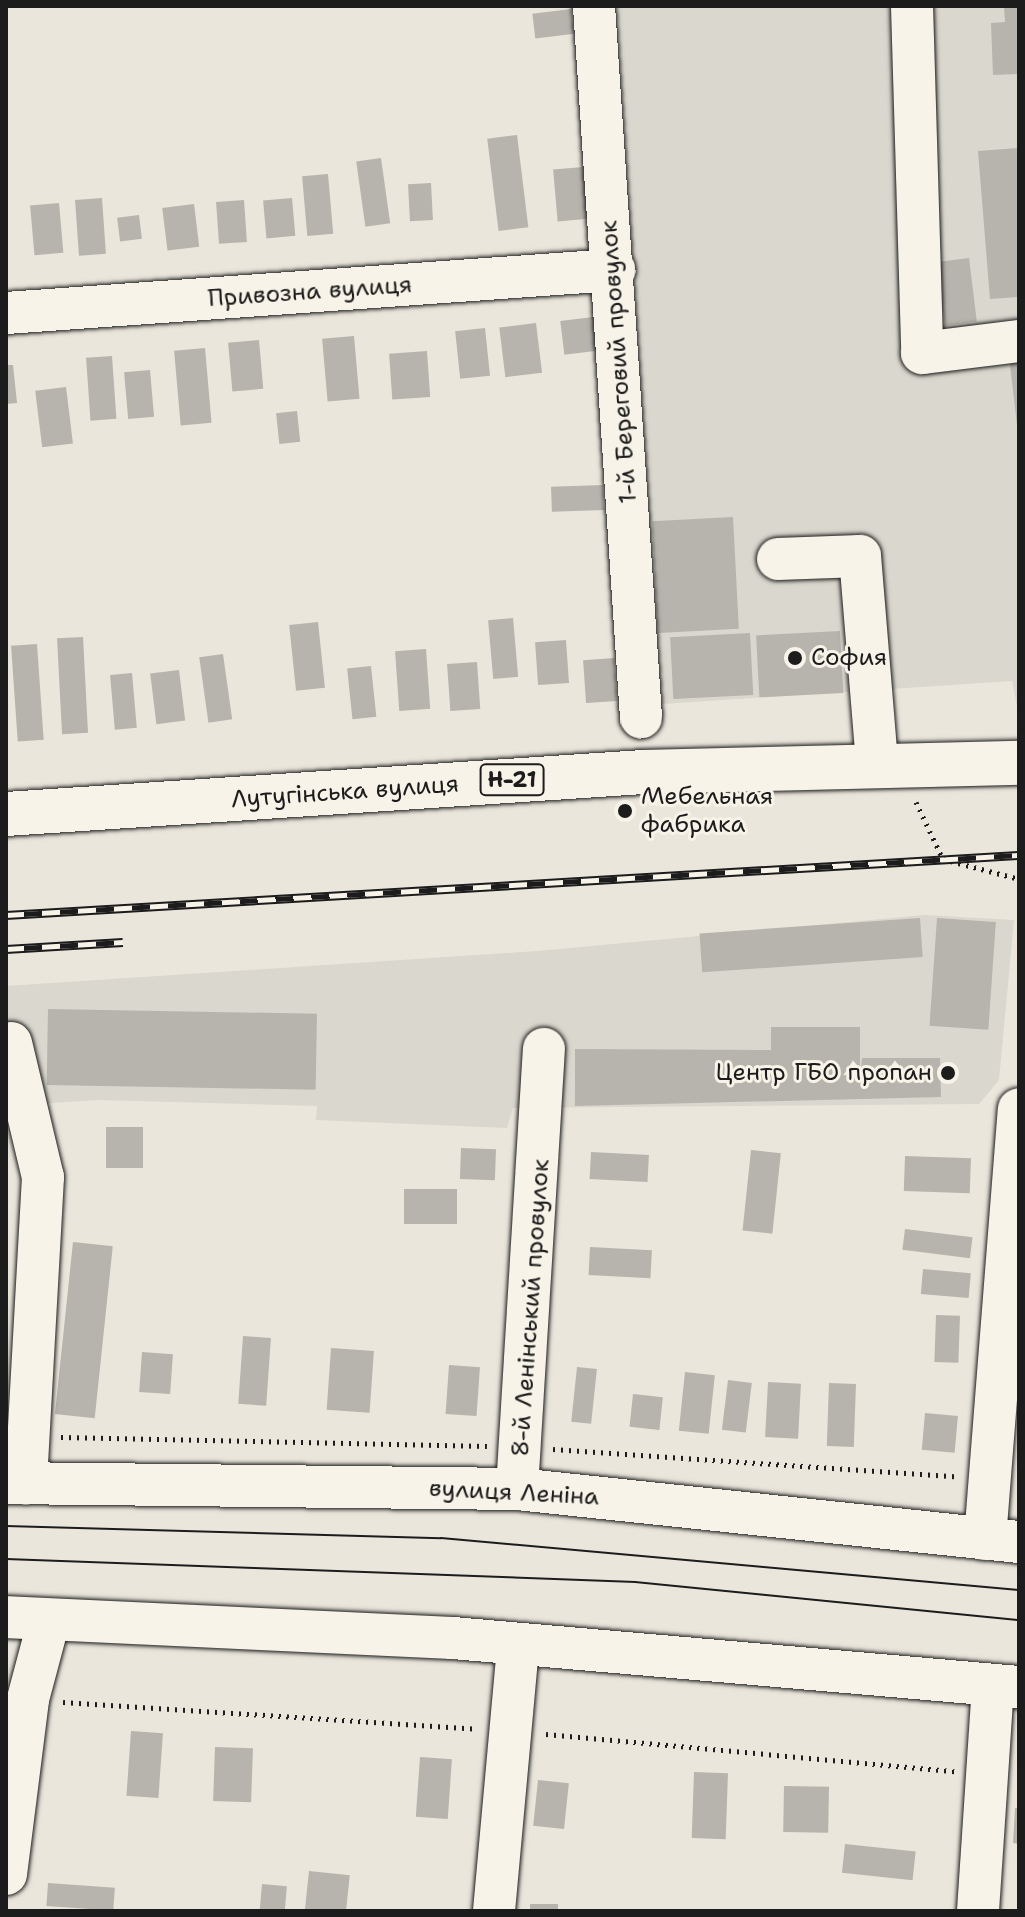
<!DOCTYPE html>
<meta charset="utf-8">
<style>
body{margin:0}
#map{position:relative;width:1025px;height:1917px;overflow:hidden;background:#eae6dc;font-family:"Shantell Sans",sans-serif}
div>[style]{position:absolute}
.built>*{inset:0;background:#dad7ce}
.building>*{inset:0;background:#b6b4ac;transform-origin:0 0}
.path>*{height:5px;margin-top:-2.5px;transform-origin:0;background:repeating-linear-gradient(90deg,#1c1c1c 0 2px,transparent 0 8px)}
.roads{filter:drop-shadow(0 0 2px #1c1c1c) drop-shadow(0 0 2px #1c1c1c)}
.minor>*{height:42px;margin:-21px;padding:0 21px;transform-origin:21px;border-radius:21px;background:#f7f3e8}
.major>*{height:44px;margin:-22px;padding:0 22px;transform-origin:22px;border-radius:22px;background:#f7f3e8}
.tram>*{height:2px;margin:-1px;padding:0 1px;transform-origin:1px;border-radius:1px;background:#1c1c1c}
.rail>*{height:9px;margin-top:-4.5px;transform-origin:0;background:repeating-linear-gradient(90deg,#f7f3e8 0 18px,#1c1c1c 0 36px);box-sizing:border-box;border-block:2px solid #1c1c1c}
.dots>*{width:22px;height:22px;translate:-50% -50%;box-sizing:border-box;border:4px solid #f7f3e8;border-radius:50%}
span{translate:-50% -50%;white-space:nowrap;text-align:center;line-height:1.15;-webkit-text-stroke:6px #f7f3e8;paint-order:stroke}
.shield-label span{padding:2px 6px;background:#f7f3e8;border:2px solid;border-radius:6px;-webkit-text-stroke-width:0}
.shield-label{font-size:22px;color:#1c1c1c;font-weight:700}
.street-label{font-size:24px;color:#1c1c1c}
.poi-label{font-size:24px;color:#1c1c1c}
.left{translate:0 -50%;text-align:left}
.right{translate:-100% -50%;text-align:right}
.frame{position:absolute;inset:0;border:8px solid #1c1c1c;pointer-events:none}
</style>
<div id="map">
<div class="built">
<div style="clip-path:polygon(617px 6px,1019px 6px,1019px 716px,1012px 681px,662px 704px)"></div>
<div style="clip-path:polygon(925px 915px,1014px 920px,999px 1080px,979px 1104px,513px 1108px,507px 1128px,316px 1120px,317px 1106px,98px 1100px,6px 1106px,6px 986px,537px 951px)"></div>
</div>
<div class="building">
<div style="clip-path:polygon(1004px 6px,1019px 6px,1019px 74px,993px 75px,991px 23px,1005px 22px)"></div>
<div style="left:571px;top:9px;width:25px;height:39px;rotate:83deg"></div>
<div style="left:517px;top:135px;width:93px;height:30px;rotate:83deg"></div>
<div style="clip-path:polygon(1019px 148px,1019px 297px,990px 299px,978px 151px)"></div>
<div style="left:381px;top:158px;width:66px;height:25px;rotate:82deg"></div>
<div style="left:583px;top:167px;width:52px;height:30px;rotate:85deg"></div>
<div style="left:328px;top:174px;width:60px;height:26px;rotate:85deg"></div>
<div style="left:431px;top:183px;width:37px;height:23px;rotate:87deg"></div>
<div style="left:102px;top:198px;width:56px;height:27px;rotate:86deg"></div>
<div style="left:292px;top:198px;width:38px;height:29px;rotate:85deg"></div>
<div style="left:244px;top:200px;width:42px;height:28px;rotate:86deg"></div>
<div style="left:59px;top:203px;width:50px;height:29px;rotate:85deg"></div>
<div style="left:194px;top:204px;width:43px;height:32px;rotate:83deg"></div>
<div style="left:139px;top:215px;width:24px;height:22px;rotate:83deg"></div>
<div style="left:969px;top:258px;width:64px;height:32px;rotate:83deg"></div>
<div style="left:593px;top:317px;width:34px;height:33px;rotate:83deg"></div>
<div style="left:536px;top:323px;width:50px;height:37px;rotate:83deg"></div>
<div style="left:485px;top:328px;width:48px;height:30px;rotate:84deg"></div>
<div style="left:354px;top:336px;width:63px;height:32px;rotate:85deg"></div>
<div style="left:259px;top:340px;width:49px;height:31px;rotate:85deg"></div>
<div style="left:205px;top:348px;width:75px;height:31px;rotate:85deg"></div>
<div style="left:427px;top:351px;width:46px;height:38px;rotate:86deg"></div>
<div style="clip-path:polygon(1019px 354px,1019px 425px,1017px 425px,1009px 356px)"></div>
<div style="left:112px;top:356px;width:63px;height:26px;rotate:86deg"></div>
<div style="clip-path:polygon(6px 365px,13px 365px,17px 403px,6px 404px)"></div>
<div style="left:150px;top:370px;width:47px;height:26px;rotate:85deg"></div>
<div style="left:66px;top:387px;width:57px;height:31px;rotate:83deg"></div>
<div style="left:297px;top:411px;width:31px;height:21px;rotate:84deg"></div>
<div style="left:603px;top:485px;width:25px;height:52px;rotate:88deg"></div>
<div style="left:733px;top:517px;width:112px;height:81px;rotate:87deg"></div>
<div style="left:513px;top:618px;width:59px;height:25px;rotate:85deg"></div>
<div style="left:318px;top:622px;width:66px;height:29px;rotate:84deg"></div>
<div style="left:840px;top:631px;width:62px;height:84px;rotate:87deg"></div>
<div style="left:750px;top:633px;width:62px;height:80px;rotate:87deg"></div>
<div style="left:83px;top:637px;width:96px;height:26px;rotate:87deg"></div>
<div style="left:566px;top:640px;width:43px;height:31px;rotate:86deg"></div>
<div style="left:37px;top:644px;width:96px;height:26px;rotate:86deg"></div>
<div style="left:426px;top:649px;width:60px;height:31px;rotate:86deg"></div>
<div style="left:223px;top:654px;width:66px;height:24px;rotate:82deg"></div>
<div style="left:614px;top:658px;width:43px;height:31px;rotate:86deg"></div>
<div style="left:477px;top:662px;width:47px;height:30px;rotate:86deg"></div>
<div style="left:371px;top:666px;width:51px;height:24px;rotate:84deg"></div>
<div style="left:179px;top:670px;width:51px;height:29px;rotate:83deg"></div>
<div style="left:132px;top:673px;width:55px;height:22px;rotate:85deg"></div>
<div style="left:920px;top:918px;width:39px;height:221px;rotate:86deg"></div>
<div style="left:937px;top:918px;width:59px;height:108px;rotate:4deg"></div>
<div style="left:48px;top:1009px;width:269px;height:76px;rotate:1deg"></div>
<div style="clip-path:polygon(771px 1027px,860px 1027px,860px 1083px,862px 1058px,940px 1058px,941px 1097px,575px 1106px,575px 1049px,771px 1050px)"></div>
<div style="left:106px;top:1127px;width:37px;height:41px"></div>
<div style="left:461px;top:1148px;width:35px;height:31px;rotate:2deg"></div>
<div style="left:751px;top:1150px;width:30px;height:81px;rotate:6deg"></div>
<div style="left:591px;top:1152px;width:58px;height:27px;rotate:3deg"></div>
<div style="left:905px;top:1156px;width:66px;height:35px;rotate:2deg"></div>
<div style="left:457px;top:1189px;width:35px;height:53px;rotate:90deg"></div>
<div style="left:905px;top:1229px;width:68px;height:21px;rotate:7deg"></div>
<div style="left:73px;top:1242px;width:40px;height:173px;rotate:6deg"></div>
<div style="left:590px;top:1247px;width:62px;height:28px;rotate:3deg"></div>
<div style="left:923px;top:1269px;width:48px;height:25px;rotate:5deg"></div>
<div style="left:936px;top:1315px;width:24px;height:47px;rotate:2deg"></div>
<div style="left:243px;top:1336px;width:28px;height:68px;rotate:4deg"></div>
<div style="left:331px;top:1348px;width:43px;height:62px;rotate:4deg"></div>
<div style="left:142px;top:1352px;width:31px;height:40px;rotate:4deg"></div>
<div style="left:449px;top:1365px;width:31px;height:49px;rotate:4deg"></div>
<div style="left:577px;top:1367px;width:20px;height:55px;rotate:6deg"></div>
<div style="left:685px;top:1372px;width:30px;height:59px;rotate:6deg"></div>
<div style="left:728px;top:1380px;width:24px;height:50px;rotate:7deg"></div>
<div style="left:768px;top:1382px;width:33px;height:55px;rotate:3deg"></div>
<div style="left:829px;top:1383px;width:27px;height:63px;rotate:2deg"></div>
<div style="left:633px;top:1394px;width:30px;height:33px;rotate:6deg"></div>
<div style="left:925px;top:1413px;width:33px;height:37px;rotate:5deg"></div>
<div style="left:131px;top:1731px;width:32px;height:65px;rotate:4deg"></div>
<div style="left:215px;top:1747px;width:38px;height:54px;rotate:2deg"></div>
<div style="left:420px;top:1757px;width:32px;height:60px;rotate:4deg"></div>
<div style="left:694px;top:1772px;width:34px;height:66px;rotate:2deg"></div>
<div style="left:538px;top:1780px;width:31px;height:46px;rotate:6deg"></div>
<div style="left:784px;top:1786px;width:45px;height:46px;rotate:1deg"></div>
<div style="clip-path:polygon(1015px 1808px,1019px 1808px,1019px 1844px,1013px 1843px)"></div>
<div style="left:845px;top:1844px;width:71px;height:29px;rotate:6deg"></div>
<div style="left:309px;top:1871px;width:41px;height:40px;rotate:6deg"></div>
<div style="left:48px;top:1883px;width:67px;height:23px;rotate:4deg"></div>
<div style="left:262px;top:1884px;width:25px;height:27px;rotate:5deg"></div>
<div style="left:530px;top:1904px;width:28px;height:7px"></div>
</div>
<div class="path">
<div style="left:916px;top:802px;width:63px;rotate:64.7deg"></div>
<div style="left:943px;top:859px;width:79px;rotate:14.7deg"></div>
<div style="left:61px;top:1437px;width:426px;rotate:1.2deg"></div>
<div style="left:553px;top:1449px;width:402px;rotate:3.9deg"></div>
<div style="left:63px;top:1702px;width:414px;rotate:3.7deg"></div>
<div style="left:546px;top:1734px;width:410px;rotate:5.2deg"></div>
</div>
<div class="roads">
<div class="minor">
<div style="left:594px;top:6px;width:713px;rotate:86.22deg"></div>
<div style="left:912px;top:6px;width:347px;rotate:88.3deg"></div>
<div style="left:922px;top:353px;width:98px;rotate:-7.1deg"></div>
<div style="left:6px;top:313px;width:610px;rotate:-4.05deg"></div>
<div style="left:778px;top:559px;width:82px;rotate:-2.1deg"></div>
<div style="left:860px;top:556px;width:209px;rotate:85.3deg"></div>
<div style="left:11px;top:1043px;width:138px;rotate:76.6deg"></div>
<div style="left:43px;top:1177px;width:307px;rotate:93.2deg"></div>
<div style="left:6px;top:1483px;width:511px;rotate:0.67deg"></div>
<div style="left:517px;top:1489px;width:505px;rotate:6.03deg"></div>
<div style="left:517px;top:1489px;width:441px;rotate:-86.5deg"></div>
<div style="left:985px;top:1539px;width:431px;rotate:-85.5deg"></div>
<div style="left:6px;top:1617px;width:447px;rotate:2.7deg"></div>
<div style="left:453px;top:1638px;width:568px;rotate:4.95deg"></div>
<div style="left:6px;top:1874px;width:176px;rotate:-82.8deg"></div>
<div style="left:28px;top:1699px;width:82px;rotate:-75.1deg"></div>
<div style="left:494px;top:1911px;width:267px;rotate:-84.8deg"></div>
<div style="left:978px;top:1911px;width:226px;rotate:-86.2deg"></div>
</div>
<div class="major">
<div style="left:6px;top:814px;width:639px;rotate:-3.77deg"></div>
<div style="left:644px;top:772px;width:375px;rotate:-1.4deg"></div>
</div>
</div>
<div class="tram">
<div style="left:6px;top:1526px;width:435px;rotate:1.6deg"></div>
<div style="left:441px;top:1538px;width:580px;rotate:5.14deg"></div>
<div style="left:6px;top:1559px;width:630px;rotate:2.09deg"></div>
<div style="left:636px;top:1582px;width:385px;rotate:5.7deg"></div>
</div>
<div class="rail">
<div style="left:6px;top:915px;width:1015px;rotate:-3.39deg"></div>
<div style="left:6px;top:949px;width:117px;rotate:-3.4deg"></div>
</div>
<div class="dots">
<div style="left:795px;top:658px;background:#1c1c1c"></div>
<div style="left:625px;top:811px;background:#1c1c1c"></div>
<div style="left:948px;top:1073px;background:#1c1c1c"></div>
</div>
<div class="shield-label">
<span style="left:512px;top:780px">Н-21</span>
</div>
<div class="street-label">
<span style="left:310px;top:292px;rotate:-4deg">Привозна вулиця</span>
<span style="left:619px;top:362px;rotate:-94deg">1-й Береговий провулок</span>
<span style="left:345px;top:792px;rotate:-4deg">Лутугінська вулиця</span>
<span style="left:531px;top:1308px;rotate:-86deg">8-й Ленінський провулок</span>
<span style="left:514px;top:1493px;rotate:3deg">вулиця Леніна</span>
</div>
<div class="poi-label">
<span class="left" style="left:811px;top:658px">София</span>
<span class="left" style="left:641px;top:811px">Мебельная<br>фабрика</span>
<span class="right" style="left:932px;top:1073px">Центр ГБО пропан</span>
</div>
<div class="frame"></div>
</div>
